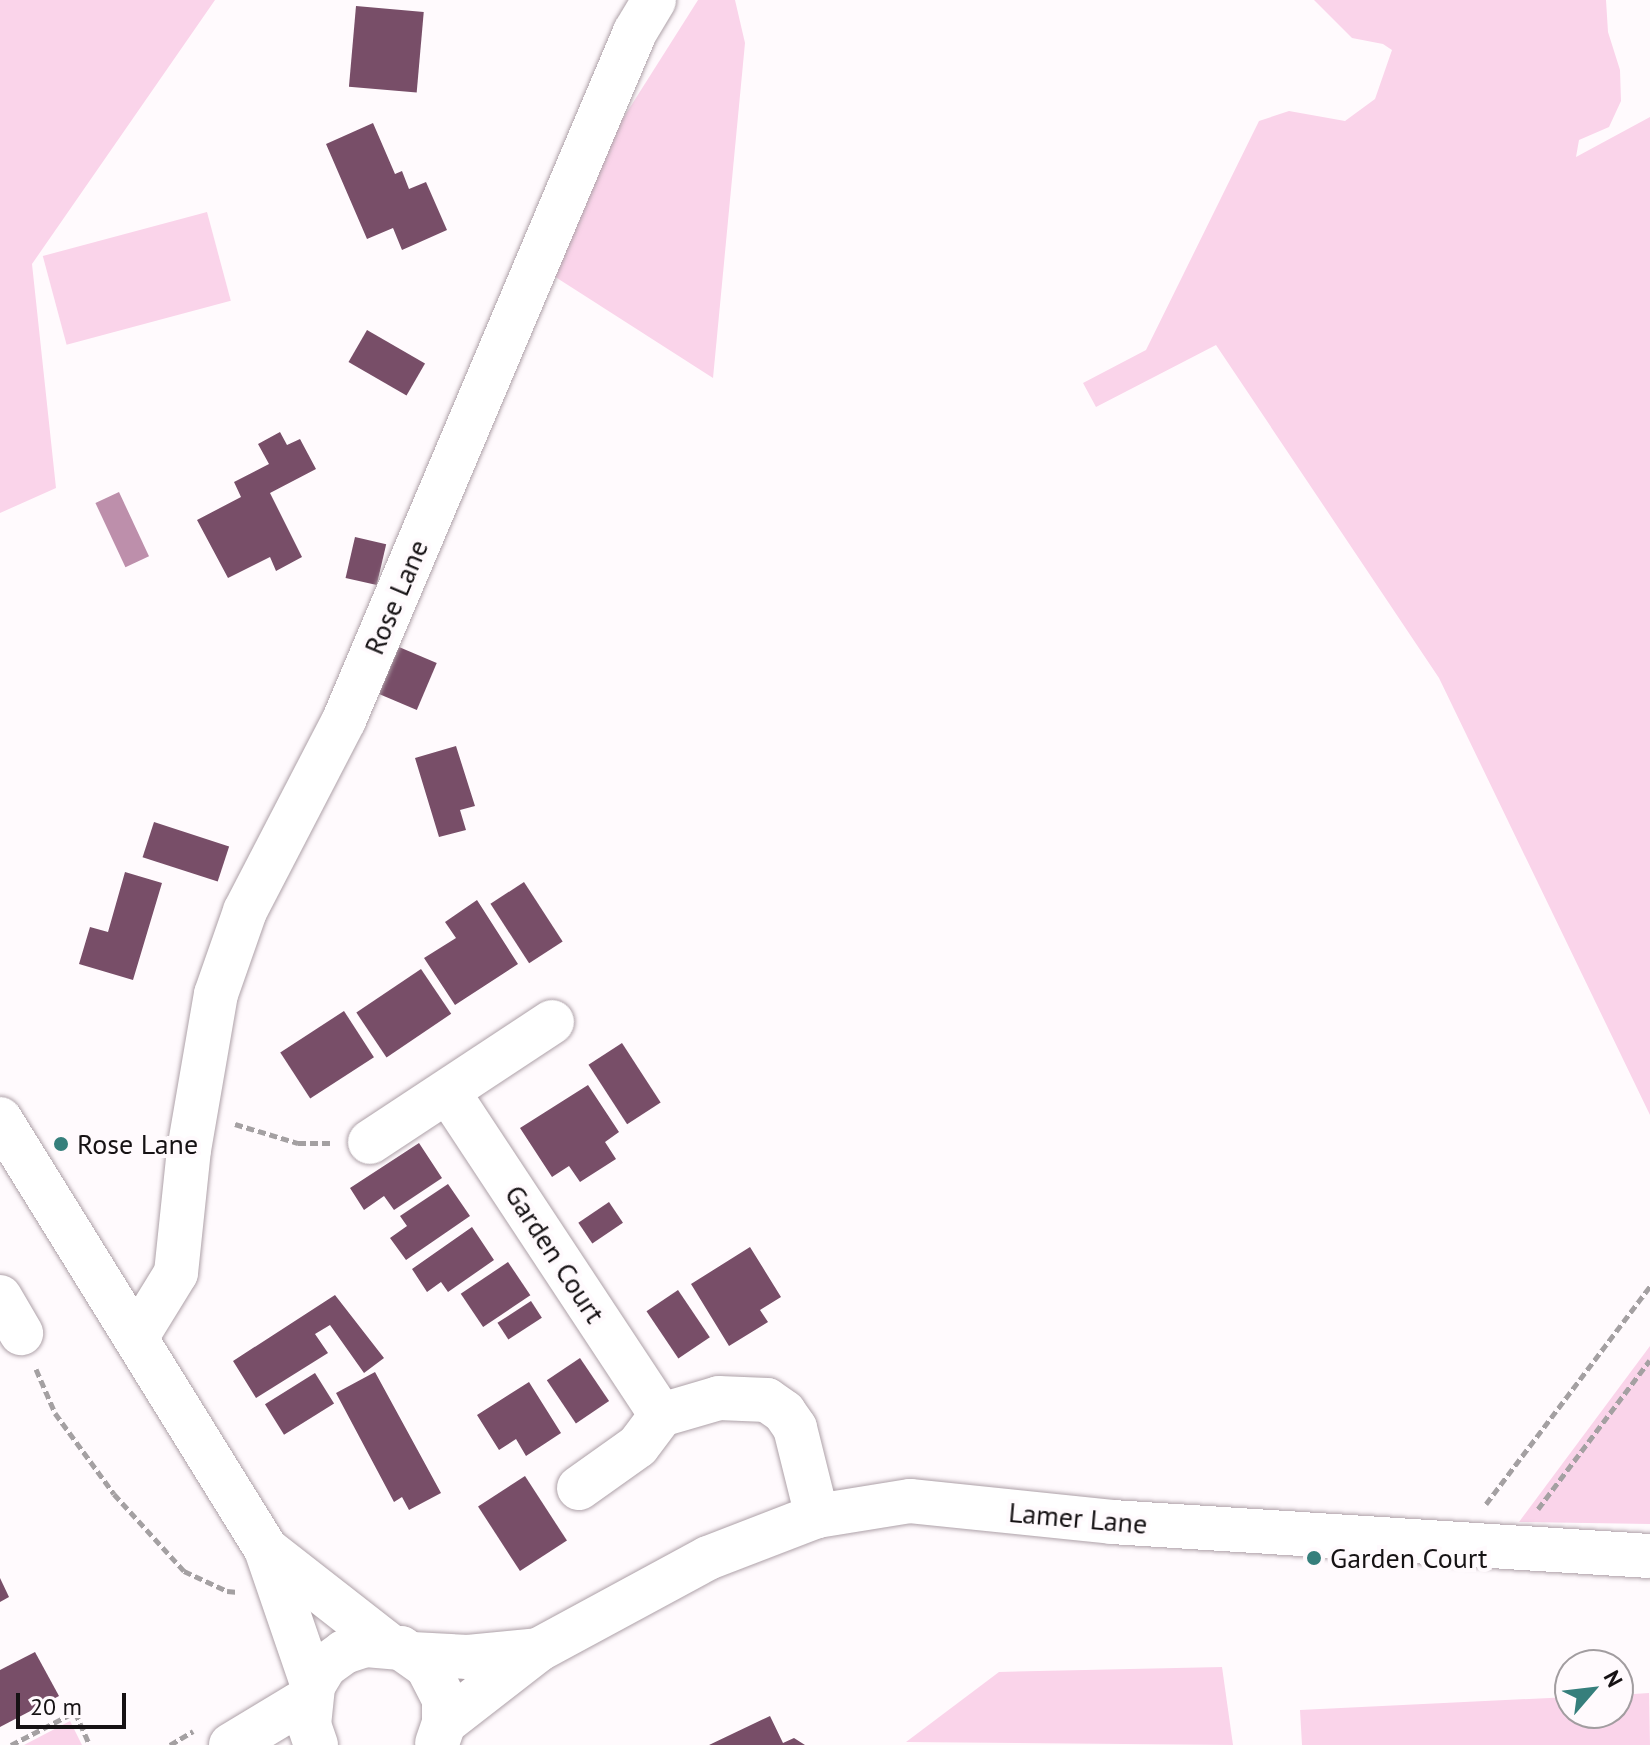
<!DOCTYPE html>
<style>
body{margin:0}
#map{position:relative;width:1650px;height:1745px;overflow:hidden;background:#fffafd;font-family:"PT Sans",sans-serif}
div>[style]{position:absolute}
.green>*{inset:0;background:#fad4ea;transform-origin:0 0}
.water>*{inset:0;background:#bd8fab;transform-origin:0 0}
.building>*{inset:0;background:#784e68;transform-origin:0 0}
.path>*{height:5px;margin-top:-2.5px;transform-origin:0;background:repeating-linear-gradient(90deg,#a4a0a2 0 8px,transparent 0 12px)}
.roads{filter:drop-shadow(0 0 2px #aea1a8) drop-shadow(0 0 2px #aea1a8)}
.minor>*{height:44px;margin:-22px;padding:0 22px;transform-origin:22px;border-radius:22px;background:#fff}
.secondary>*{height:44px;margin:-22px;padding:0 22px;transform-origin:22px;border-radius:22px;background:#fff}
.dots>*{width:22px;height:22px;translate:-50% -50%;box-sizing:border-box;border:4px solid #fffafd;border-radius:50%}
span{translate:-50% -50%;white-space:nowrap;text-align:center;line-height:1.15;-webkit-text-stroke:8px #fffafd;paint-order:stroke}
.street-label{font-size:28px;color:#161214}
.poi-label{font-size:28px;color:#161214}
.left{translate:0 -50%;text-align:left}
.north{position:absolute;left:1554px;top:1649px;width:80px;height:80px;box-sizing:border-box;background:#fffafd;border:2px solid #a29da0;border-radius:50%;rotate:62deg;font-size:22px;font-weight:700;line-height:32px;text-align:center;color:#161214}
.north::after{content:'';display:block;margin:auto;width:28px;height:36px;background:#367f7c;clip-path:polygon(50% 0,100% 100%,50% 72%,0 100%)}
.scale{position:absolute;left:16px;top:1693px;width:110px;height:36px;box-sizing:border-box;border:4px solid #161214;border-top:0;padding-left:10px;font-size:24px;line-height:28px;white-space:nowrap;color:#161214;-webkit-text-stroke:6px #fffafd;paint-order:stroke}
</style>
<div id="map">
<div class="green">
<div style="clip-path:polygon(0 0,215px 0,32px 264px,56px 488px,0 513px)"></div>
<div style="clip-path:polygon(698px 0,735px 0,745px 43px,713px 378px,532px 262px)"></div>
<div style="clip-path:polygon(1314px 0,1606px 0,1608px 32px,1620px 70px,1621px 101px,1609px 127px,1579px 140px,1576px 157px,1650px 117px,1650px 1115px,1439px 678px,1216px 345px,1096px 407px,1083px 383px,1146px 350px,1259px 121px,1289px 111px,1345px 121px,1375px 99px,1392px 50px,1383px 44px,1352px 38px)"></div>
<div style="left:207px;top:212px;width:92px;height:170px;rotate:75deg"></div>
<div style="clip-path:polygon(1650px 1346px,1650px 1524px,1519px 1522px)"></div>
<div style="clip-path:polygon(1222px 1667px,1233px 1745px,906px 1742px,999px 1672px)"></div>
<div style="clip-path:polygon(1649px 1693px,1650px 1745px,1302px 1745px,1300px 1710px,1570px 1697px,1570px 1713px,1618px 1713px,1618px 1695px)"></div>
<div style="clip-path:polygon(70px 1721px,82px 1745px,24px 1745px)"></div>
</div>
<div class="water">
<div style="left:119px;top:492px;width:71px;height:26px;rotate:65deg"></div>
</div>
<div class="building">
<div style="left:356px;top:6px;width:68px;height:81px;rotate:5deg"></div>
<div style="clip-path:polygon(373px 123px,395px 174px,402px 171px,409px 189px,426px 182px,447px 230px,402px 250px,393px 228px,367px 239px,326px 144px)"></div>
<div style="left:367px;top:330px;width:67px;height:37px;rotate:30deg"></div>
<div style="clip-path:polygon(280px 432px,287px 445px,300px 439px,316px 469px,270px 493px,302px 557px,276px 571px,270px 557px,228px 578px,197px 520px,241px 497px,234px 482px,269px 464px,258px 444px)"></div>
<div style="left:355px;top:537px;width:32px;height:42px;rotate:13deg"></div>
<div style="left:399px;top:647px;width:41px;height:51px;rotate:23deg"></div>
<div style="clip-path:polygon(456px 746px,475px 806px,460px 810px,466px 830px,439px 837px,415px 758px)"></div>
<div style="left:154px;top:822px;width:79px;height:37px;rotate:18deg"></div>
<div style="clip-path:polygon(125px 872px,162px 883px,133px 980px,79px 964px,90px 927px,108px 932px)"></div>
<div style="left:524px;top:882px;width:71px;height:40px;rotate:57deg"></div>
<div style="clip-path:polygon(477px 900px,518px 964px,455px 1005px,424px 958px,456px 938px,445px 922px)"></div>
<div style="left:421px;top:969px;width:54px;height:78px;rotate:56deg"></div>
<div style="left:344px;top:1011px;width:55px;height:76px;rotate:57deg"></div>
<div style="left:622px;top:1043px;width:71px;height:40px;rotate:57deg"></div>
<div style="clip-path:polygon(588px 1085px,619px 1132px,605px 1142px,616px 1159px,580px 1182px,569px 1166px,552px 1177px,520px 1128px)"></div>
<div style="clip-path:polygon(419px 1143px,442px 1178px,394px 1210px,384px 1196px,364px 1210px,350px 1188px)"></div>
<div style="clip-path:polygon(448px 1184px,470px 1216px,406px 1260px,390px 1238px,407px 1226px,400px 1216px)"></div>
<div style="left:609px;top:1202px;width:25px;height:37px;rotate:56deg"></div>
<div style="clip-path:polygon(472px 1227px,494px 1260px,448px 1292px,441px 1282px,427px 1292px,412px 1269px)"></div>
<div style="clip-path:polygon(750px 1247px,781px 1297px,760px 1310px,768px 1322px,729px 1346px,691px 1284px)"></div>
<div style="left:508px;top:1262px;width:40px;height:57px;rotate:56deg"></div>
<div style="left:678px;top:1290px;width:57px;height:38px;rotate:56deg"></div>
<div style="clip-path:polygon(335px 1295px,384px 1358px,364px 1373px,330px 1325px,315px 1334px,328px 1353px,256px 1398px,233px 1361px)"></div>
<div style="left:531px;top:1301px;width:20px;height:40px;rotate:57deg"></div>
<div style="left:580px;top:1358px;width:52px;height:40px;rotate:56deg"></div>
<div style="clip-path:polygon(375px 1372px,441px 1493px,409px 1510px,402px 1497px,394px 1502px,336px 1393px)"></div>
<div style="left:315px;top:1373px;width:36px;height:59px;rotate:58deg"></div>
<div style="clip-path:polygon(529px 1382px,561px 1433px,526px 1456px,516px 1439px,499px 1450px,477px 1415px)"></div>
<div style="left:525px;top:1476px;width:77px;height:56px;rotate:57deg"></div>
<div style="clip-path:polygon(0 1578px,9px 1597px,0 1602px)"></div>
<div style="clip-path:polygon(35px 1652px,59px 1696px,0 1727px,0 1670px)"></div>
<div style="clip-path:polygon(770px 1716px,783px 1743px,794px 1738px,805px 1745px,709px 1745px)"></div>
</div>
<div class="path">
<div style="left:235px;top:1124px;width:66px;rotate:16.8deg"></div>
<div style="left:298px;top:1143px;width:32px"></div>
<div style="left:36px;top:1369px;width:48px;rotate:66.6deg"></div>
<div style="left:55px;top:1413px;width:100px;rotate:53.9deg"></div>
<div style="left:114px;top:1494px;width:104px;rotate:47.7deg"></div>
<div style="left:184px;top:1571px;width:47px;rotate:24.9deg"></div>
<div style="left:227px;top:1591px;width:11px;rotate:5deg"></div>
<div style="left:1486px;top:1504px;width:273px;rotate:-53deg"></div>
<div style="left:1538px;top:1509px;width:186px;rotate:-53.1deg"></div>
<div style="left:11px;top:1745px;width:72px;rotate:-27.3deg"></div>
<div style="left:75px;top:1712px;width:36px;rotate:66deg"></div>
<div style="left:170px;top:1745px;width:27px;rotate:-31deg"></div>
</div>
<div class="roads">
<div class="minor">
<div style="left:448px;top:1092px;width:387px;rotate:56.6deg"></div>
<div style="left:661px;top:1415px;width:60px;rotate:-16.3deg"></div>
<div style="left:719px;top:1398px;width:48px;rotate:2.4deg"></div>
<div style="left:767px;top:1400px;width:21px;rotate:35deg"></div>
<div style="left:784px;top:1412px;width:19px;rotate:55deg"></div>
<div style="left:795px;top:1428px;width:91px;rotate:76deg"></div>
<div style="left:370px;top:1142px;width:218px;rotate:-33.4deg"></div>
<div style="left:0;top:1297px;width:42px;rotate:59.7deg"></div>
<div style="left:136px;top:1338px;width:76px;rotate:-58.4deg"></div>
<div style="left:176px;top:1273px;width:124px;rotate:-84deg"></div>
<div style="left:189px;top:1150px;width:158px;rotate:-80.2deg"></div>
<div style="left:216px;top:994px;width:88px;rotate:-70.7deg"></div>
<div style="left:245px;top:911px;width:215px;rotate:-62.6deg"></div>
<div style="left:344px;top:720px;width:747px;rotate:-67.07deg"></div>
<div style="left:635px;top:32px;width:37px;rotate:-59deg"></div>
<div style="left:579px;top:1488px;width:72px;rotate:-35.4deg"></div>
<div style="left:638px;top:1446px;width:39px;rotate:-53deg"></div>
</div>
<div class="secondary">
<div style="left:0;top:1119px;width:506px;rotate:58.26deg"></div>
<div style="left:266px;top:1549px;width:145px;rotate:71.1deg"></div>
<div style="left:266px;top:1549px;width:156px;rotate:38deg"></div>
<div style="left:412px;top:1654px;width:56px;rotate:3.1deg"></div>
<div style="left:468px;top:1657px;width:70px;rotate:-5.7deg"></div>
<div style="left:444px;top:1723px;width:119px;rotate:-37.8deg"></div>
<div style="left:538px;top:1650px;width:193px;rotate:-28.4deg"></div>
<div style="left:708px;top:1558px;width:117px;rotate:-21.1deg"></div>
<div style="left:817px;top:1516px;width:94px;rotate:-9.2deg"></div>
<div style="left:910px;top:1501px;width:203px;rotate:5.9deg"></div>
<div style="left:1112px;top:1522px;width:539px;rotate:3.62deg"></div>
<div style="left:231px;top:1745px;width:91px;rotate:-31.1deg"></div>
<div style="left:316px;top:1745px;width:21px;rotate:-109deg"></div>
<div style="left:309px;top:1725px;width:39px;rotate:-84deg"></div>
<div style="left:313px;top:1686px;width:23px;rotate:-59deg"></div>
<div style="left:325px;top:1666px;width:24px;rotate:-36deg"></div>
<div style="left:344px;top:1652px;width:23px;rotate:-18deg"></div>
<div style="left:366px;top:1645px;width:35px;rotate:5deg"></div>
<div style="left:401px;top:1648px;width:32px;rotate:35deg"></div>
<div style="left:427px;top:1666px;width:38px;rotate:63deg"></div>
<div style="left:444px;top:1700px;width:23px;rotate:90deg"></div>
<div style="left:444px;top:1723px;width:21px;rotate:109deg"></div>
</div>
</div>
<div class="dots">
<div style="left:61px;top:1144px;background:#367f7c"></div>
<div style="left:1314px;top:1558px;background:#367f7c"></div>
</div>
<div class="street-label">
<span style="left:396px;top:597px;rotate:-67deg">Rose Lane</span>
<span style="left:555px;top:1254px;rotate:57deg">Garden Court</span>
<span style="left:1078px;top:1518px;rotate:5deg">Lamer Lane</span>
</div>
<div class="poi-label">
<span class="left" style="left:77px;top:1144px">Rose Lane</span>
<span class="left" style="left:1330px;top:1558px">Garden Court</span>
</div>
<div class="north">N</div>
<div class="scale">20 m</div>
</div>
